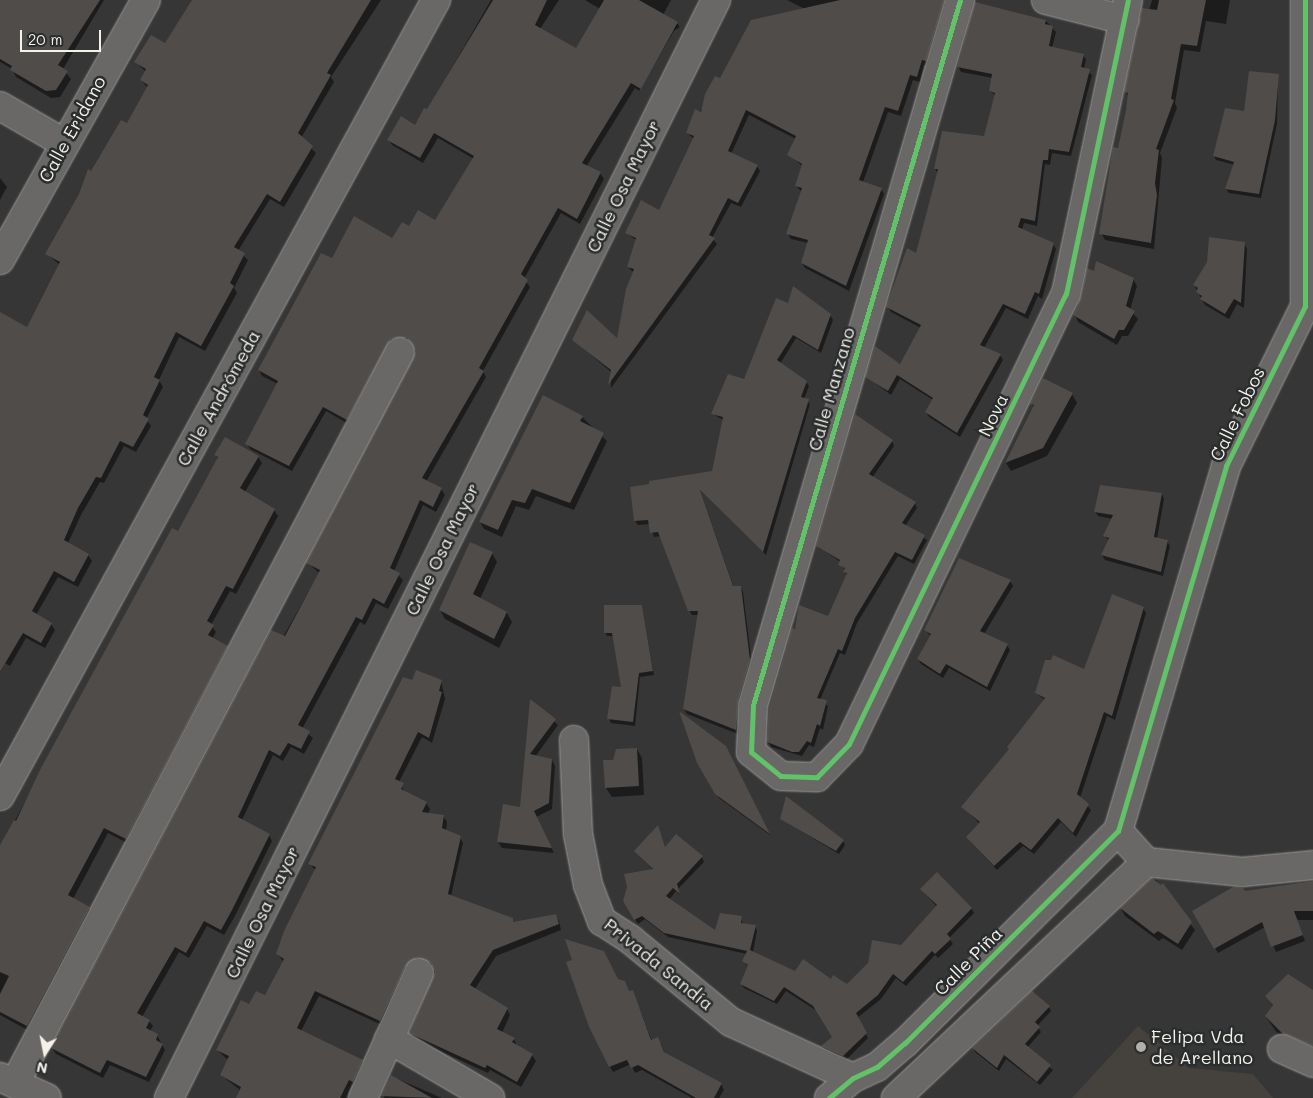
<!DOCTYPE html>
<meta charset="utf-8">
<style>
body{margin:0}
#map{position:relative;width:1313px;height:1098px;overflow:hidden;background:#363636;font-family:Mali,sans-serif}
div>[style]{position:absolute}
.built>*{inset:0;background:#45413d}
.shadow>*{inset:0;background:#0007;transform-origin:0 0}
.building>*{inset:0;background:#4f4c4a}
.roads{filter:drop-shadow(0 0 1px #9c9c9a) drop-shadow(0 0 1px #9c9c9a)}
.street>*{height:28px;margin:-14px;padding:0 14px;transform-origin:14px;border-radius:14px;background:#696866}
.cycleway>*{height:5px;margin:-2.5px;padding:0 2.5px;transform-origin:2.5px;border-radius:2.5px;background:#61c268}
.dots>*{width:14px;height:14px;translate:-50% -50%;box-sizing:border-box;border:2px solid #2a2d2e;border-radius:50%}
span{translate:-50% -50%;white-space:nowrap;text-align:center;line-height:1.15;-webkit-text-stroke:5px #2a2d2e;paint-order:stroke}
.street-label{font-size:18px;color:#f4f1e8}
.poi-label{font-size:18px;color:#f4f1e8}
.left{translate:0 -50%;text-align:left}
.north{position:absolute;left:20px;top:1028px;width:50px;height:50px;-webkit-text-stroke:4px #2a2d2e;paint-order:stroke;rotate:191deg;font-size:14px;font-weight:700;line-height:20px;text-align:center;color:#f4f1e8}
.north::after{content:'';display:block;margin:auto;width:18px;height:22px;background:#f4f1e8;clip-path:polygon(50% 0,100% 100%,50% 72%,0 100%)}
.scale{position:absolute;left:20px;top:30px;width:81px;height:22px;box-sizing:border-box;border:2px solid #f4f1e8;border-top:0;padding-left:6px;font-size:15px;line-height:18px;white-space:nowrap;color:#f4f1e8;-webkit-text-stroke:4px #2a2d2e;paint-order:stroke}
</style>
<div id="map">
<div class="built">
<div style="clip-path:polygon(1138px 1026px,1189px 1068px,1253px 1074px,1273px 1098px,1072px 1098px)"></div>
</div>
<div class="shadow">
<div style="clip-path:polygon(0 0,104px 0,63px 69px,71px 79px,60px 97px,51px 98px,16px 77px,12px 69px,0 62px)"></div>
<div style="clip-path:polygon(201px 0,381px 0,331px 77px,334px 82px,301px 138px,316px 153px,284px 207px,270px 199px,238px 251px,248px 260px,234px 288px,237px 293px,205px 351px,179px 337px,159px 380px,163px 387px,146px 419px,151px 426px,136px 452px,124px 446px,104px 483px,100px 482px,81px 515px,68px 543px,88px 555px,92px 561px,78px 587px,58px 577px,36px 615px,51px 624px,55px 630px,45px 648px,26px 638px,10px 666px,5px 663px,0 673px,0 314px,27px 328px,60px 265px,47px 254px,92px 173px,128px 125px,148px 88px,141px 80px,146px 72px,136px 62px,165px 44px)"></div>
<div style="clip-path:polygon(491px 0,559px 0,540px 29px,576px 49px,600px 9px,585px 0,671px 0,663px 15px,678px 24px,639px 91px,635px 88px,586px 167px,600px 173px,604px 179px,580px 224px,561px 213px,524px 279px,530px 287px,483px 371px,486px 377px,426px 482px,441px 489px,445px 495px,436px 512px,423px 505px,394px 571px,403px 580px,388px 609px,376px 603px,365px 625px,360px 622px,302px 729px,313px 738px,304px 754px,291px 747px,283px 761px,273px 755px,242px 820px,269px 835px,272px 841px,235px 916px,224px 935px,207px 926px,189px 958px,179px 952px,142px 1017px,149px 1021px,153px 1026px,150px 1031px,157px 1035px,165px 1050px,149px 1082px,110px 1065px,103px 1078px,56px 1054px,52px 1048px,319px 573px,308px 563px,417px 352px,411px 343px,394px 344px,350px 425px,326px 411px,292px 471px,250px 449px,247px 444px,278px 384px,262px 376px,259px 370px,322px 254px,332px 260px,393px 240px,409px 228px,436px 221px,474px 159px,438px 138px,423px 163px,392px 145px,389px 140px,415px 127px,427px 111px)"></div>
<div style="clip-path:polygon(787px 0,946px 0,929px 65px,924px 65px,920px 82px,913px 80px,901px 116px,888px 112px,863px 182px,881px 189px,884px 194px,849px 291px,805px 268px,802px 263px,808px 243px,791px 239px,788px 234px,802px 192px,796px 186px,803px 167px,789px 154px,796px 139px,749px 115px,731px 154px,757px 166px,760px 171px,741px 207px,731px 203px,712px 238px,717px 244px,611px 388px,611px 372px,574px 340px,618px 340px,634px 273px,628px 267px,637px 241px,627px 233px,660px 212px,694px 139px,687px 133px,720px 80px,805px 9px)"></div>
<div style="clip-path:polygon(1152px 0,1230px 0,1226px 24px,1206px 21px,1200px 52px,1184px 50px,1175px 103px,1177px 108px,1160px 153px,1162px 158px,1154px 249px,1105px 240px,1101px 233px,1129px 97px,1126px 92px)"></div>
<div style="clip-path:polygon(1046px 21px,1056px 32px,1052px 48px,1083px 55px,1086px 60px,1084px 69px,1092px 75px,1071px 156px,1052px 153px,1050px 165px,1045px 164px,1037px 226px,1024px 223px,1022px 230px,1053px 244px,1056px 249px,1042px 299px,1038px 296px,1028px 319px,1006px 308px,984px 348px,1000px 355px,1003px 360px,960px 437px,929px 417px,926px 412px,933px 400px,900px 379px,891px 395px,867px 377px,900px 366px,921px 328px,891px 312px,888px 307px,917px 255px,938px 173px,935px 169px,985px 137px,996px 96px,990px 91px,993px 78px,961px 72px,958px 66px)"></div>
<div style="left:678px;top:24px;width:4px;height:77px;rotate:63deg"></div>
<div style="clip-path:polygon(1278px 75px,1277px 124px,1261px 198px,1229px 193px,1226px 189px,1235px 165px,1216px 160px,1214px 156px)"></div>
<div style="clip-path:polygon(0 178px,7px 187px,0 200px)"></div>
<div style="clip-path:polygon(1244px 243px,1247px 249px,1244px 308px,1237px 304px,1229px 319px,1205px 305px,1194px 285px)"></div>
<div style="clip-path:polygon(1133px 279px,1137px 286px,1130px 310px,1138px 319px,1128px 336px,1122px 336px,1117px 345px,1078px 322px,1075px 315px)"></div>
<div style="clip-path:polygon(777px 300px,830px 315px,833px 320px,821px 353px,796px 338px,780px 364px,806px 382px,809px 386px,804px 399px,810px 404px,766px 555px,700px 490px,734px 588px,741px 587px,743px 592px,752px 665px,738px 734px,687px 714px,684px 709px,698px 615px,692px 615px,689px 610px,661px 536px,654px 537px,650px 524px,638px 525px,635px 521px,632px 488px,713px 472px,723px 420px,713px 414px,745px 380px)"></div>
<div style="clip-path:polygon(1072px 394px,1077px 403px,1047px 456px,1011px 471px,1006px 463px,1034px 408px,1032px 404px)"></div>
<div style="clip-path:polygon(582px 417px,607px 441px,574px 510px,536px 496px,529px 510px,516px 506px,502px 537px,484px 529px,480px 522px)"></div>
<div style="clip-path:polygon(225px 439px,258px 457px,262px 463px,245px 492px,274px 510px,278px 516px,236px 594px,230px 591px,211px 625px,216px 632px,212px 639px,227px 647px,230px 653px,129px 844px,108px 833px,73px 899px,89px 908px,93px 914px,31px 1032px,0 1015px,0 848px,173px 530px,179px 533px,218px 459px,216px 455px)"></div>
<div style="clip-path:polygon(892px 441px,894px 446px,872px 478px,915px 503px,917px 508px,905px 526px,927px 540px,914px 564px,898px 556px,857px 623px,845px 655px,840px 653px,820px 700px,828px 706px,823px 730px,820px 728px,814px 747px,809px 745px,802px 756px,771px 747px,768px 742px,796px 631px,828px 618px,847px 576px,841px 562px,817px 546px)"></div>
<div style="clip-path:polygon(1162px 494px,1164px 499px,1157px 539px,1167px 541px,1170px 546px,1163px 576px,1105px 560px,1102px 555px,1109px 541px,1105px 536px,1113px 519px,1098px 516px,1095px 511px)"></div>
<div style="clip-path:polygon(492px 553px,497px 562px,480px 599px,507px 613px,512px 622px,499px 648px,445px 619px,440px 610px)"></div>
<div style="clip-path:polygon(1010px 581px,1013px 586px,984px 634px,1007px 645px,1010px 650px,990px 691px,949px 668px,943px 678px,921px 664px,918px 659px,931px 637px,926px 630px)"></div>
<div style="clip-path:polygon(642px 606px,654px 675px,640px 677px,635px 726px,611px 723px,609px 719px,622px 688px,614px 636px,607px 636px,605px 632px)"></div>
<div style="clip-path:polygon(1143px 608px,1146px 613px,1115px 720px,1107px 716px,1080px 798px,1091px 810px,1076px 837px,1061px 822px,1034px 854px,1023px 846px,997px 870px,971px 842px,980px 824px,963px 807px,1010px 750px,1045px 700px,1036px 693px,1084px 670px)"></div>
<div style="clip-path:polygon(441px 681px,445px 699px,432px 743px,422px 737px,399px 782px,405px 792px,426px 803px,430px 809px,428px 814px,443px 816px,447px 822px,446px 831px,460px 837px,463px 843px,451px 896px,514px 923px,555px 915px,559px 921px,561px 930px,496px 956px,475px 989px,507px 1009px,510px 1015px,502px 1033px,514px 1039px,517px 1046px,532px 1055px,536px 1061px,521px 1087px,490px 1070px,488px 1073px,414px 1039px,411px 1033px,435px 979px,434px 968px,429px 964px,414px 966px,384px 1026px,319px 996px,301px 1031px,362px 1061px,365px 1068px,356px 1087px,352px 1085px,346px 1098px,237px 1098px,240px 1090px,221px 1075px,228px 1060px,217px 1050px,250px 1006px,266px 997px,284px 962px,277px 954px,316px 871px,310px 864px,413px 682px)"></div>
<div style="clip-path:polygon(531px 701px,558px 725px,535px 757px,552px 760px,555px 766px,552px 809px,536px 817px,554px 853px,502px 848px,498px 842px,521px 808px)"></div>
<div style="clip-path:polygon(637px 749px,642px 758px,644px 795px,612px 797px,606px 788px,614px 761px)"></div>
<div style="clip-path:polygon(727px 751px,770px 835px,719px 798px,698px 763px)"></div>
<div style="clip-path:polygon(781px 819px,843px 841px,845px 845px,839px 854px)"></div>
<div style="clip-path:polygon(665px 848px,702px 857px,704px 862px,678px 889px,680px 895px,676px 891px,669px 900px,716px 932px,741px 917px,743px 925px,755px 926px,757px 931px,753px 952px,795px 972px,848px 985px,901px 947px,937px 907px,922px 890px,971px 908px,974px 913px,949px 938px,953px 944px,938px 958px,935px 955px,906px 986px,896px 978px,881px 999px,857px 1018px,868px 1038px,846px 1060px,825px 1051px,823px 1047px,833px 1037px,817px 1011px,786px 991px,777px 1004px,744px 988px,741px 984px,749px 967px,743px 961px,747px 954px,668px 937px,645px 919px,638px 924px,624px 901px,654px 871px,635px 851px)"></div>
<div style="clip-path:polygon(1152px 880px,1156px 880px,1195px 930px,1182px 950px,1163px 938px,1159px 941px,1125px 916px,1121px 909px)"></div>
<div style="clip-path:polygon(1313px 881px,1313px 920px,1297px 920px,1305px 941px,1276px 952px,1265px 927px,1218px 953px,1193px 911px,1244px 892px)"></div>
<div style="clip-path:polygon(617px 980px,635px 997px,652px 1041px,661px 1044px,665px 1053px,721px 1084px,724px 1090px,719px 1098px,692px 1098px,642px 1070px,635px 1073px,631px 1064px,613px 1072px,610px 1067px)"></div>
<div style="clip-path:polygon(1313px 991px,1313px 1049px,1277px 1033px,1266px 1017px,1273px 1006px,1266px 996px)"></div>
<div style="clip-path:polygon(1049px 1007px,1051px 1011px,1037px 1026px,1041px 1032px,1027px 1048px,1053px 1070px,1040px 1085px,1006px 1059px,999px 1071px,975px 1052px,973px 1048px)"></div>
<div style="clip-path:polygon(391px 1076px,442px 1098px,384px 1098px)"></div>
</div>
<div class="building">
<div style="clip-path:polygon(0 0,100px 0,58px 65px,68px 71px,56px 90px,46px 91px,10px 70px,12px 66px,0 59px)"></div>
<div style="clip-path:polygon(192px 0,371px 0,327px 73px,331px 75px,298px 133px,313px 146px,280px 202px,267px 194px,234px 247px,245px 253px,230px 283px,234px 286px,201px 346px,176px 332px,154px 377px,160px 380px,143px 415px,149px 419px,133px 447px,120px 441px,101px 478px,96px 477px,78px 508px,64px 540px,89px 554px,74px 582px,54px 571px,32px 611px,52px 623px,41px 643px,23px 633px,0 672px,0 312px,27px 327px,60px 262px,45px 254px,79px 194px,88px 169px,91px 171px,121px 120px,127px 123px,148px 85px,140px 80px,146px 69px,134px 62px,151px 35px,165px 43px)"></div>
<div style="clip-path:polygon(493px 0,547px 0,535px 25px,576px 48px,604px 0,639px 0,678px 22px,641px 89px,631px 83px,582px 163px,601px 172px,577px 219px,558px 208px,521px 274px,528px 280px,479px 368px,484px 371px,422px 478px,442px 488px,433px 507px,420px 500px,390px 568px,400px 573px,384px 604px,373px 598px,362px 620px,356px 617px,298px 725px,310px 731px,301px 749px,288px 743px,280px 756px,269px 750px,238px 817px,270px 834px,232px 910px,221px 930px,204px 921px,186px 953px,175px 947px,137px 1013px,150px 1020px,146px 1028px,158px 1034px,156px 1040px,163px 1044px,146px 1077px,107px 1060px,100px 1073px,51px 1048px,271px 630px,285px 636px,320px 570px,306px 563px,416px 351px,407px 338px,391px 339px,347px 420px,323px 407px,289px 466px,245px 444px,278px 381px,258px 370px,321px 253px,332px 258px,354px 216px,392px 238px,402px 222px,409px 226px,418px 210px,435px 220px,474px 156px,434px 133px,420px 158px,387px 140px,401px 116px,415px 125px,424px 108px,427px 109px)"></div>
<div style="clip-path:polygon(840px 0,944px 0,926px 61px,922px 60px,917px 77px,910px 75px,898px 111px,885px 107px,859px 180px,882px 188px,846px 286px,801px 263px,808px 240px,786px 234px,802px 188px,795px 186px,802px 164px,787px 155px,796px 136px,746px 110px,728px 151px,758px 165px,738px 203px,728px 198px,709px 235px,715px 238px,608px 385px,611px 370px,572px 340px,587px 310px,617px 338px,626px 289px,634px 269px,627px 267px,636px 238px,625px 233px,641px 200px,659px 210px,694px 136px,686px 133px,695px 109px,701px 112px,705px 94px,715px 76px,720px 78px,751px 20px)"></div>
<div style="clip-path:polygon(1159px 0,1206px 0,1197px 46px,1181px 44px,1171px 99px,1174px 100px,1156px 149px,1159px 150px,1155px 183px,1157px 195px,1151px 243px,1099px 234px,1113px 147px,1118px 148px,1126px 110px,1128px 93px,1124px 92px,1142px 8px,1157px 10px)"></div>
<div style="clip-path:polygon(975px 2px,1046px 20px,1045px 24px,1053px 26px,1049px 46px,1084px 54px,1081px 67px,1090px 69px,1069px 152px,1049px 149px,1048px 160px,1043px 160px,1035px 221px,1021px 218px,1018px 227px,1054px 243px,1039px 294px,1035px 292px,1025px 314px,1003px 304px,980px 345px,1001px 354px,957px 433px,925px 412px,933px 398px,897px 375px,888px 391px,865px 377px,875px 346px,900px 364px,921px 325px,886px 307px,907px 248px,916px 253px,938px 169px,934px 169px,942px 131px,984px 136px,995px 93px,989px 91px,992px 74px,957px 67px)"></div>
<div style="clip-path:polygon(1249px 71px,1279px 74px,1275px 120px,1259px 194px,1225px 189px,1234px 162px,1213px 156px,1225px 108px,1244px 111px)"></div>
<div style="clip-path:polygon(1209px 237px,1245px 242px,1241px 303px,1234px 299px,1225px 314px,1200px 299px,1202px 296px,1196px 292px,1198px 288px,1193px 285px,1207px 262px)"></div>
<div style="clip-path:polygon(1096px 261px,1134px 278px,1126px 306px,1135px 311px,1124px 330px,1119px 330px,1114px 339px,1073px 315px,1081px 297px,1087px 268px,1094px 271px)"></div>
<div style="clip-path:polygon(793px 286px,831px 314px,818px 350px,793px 335px,777px 360px,807px 381px,801px 397px,809px 399px,763px 552px,700px 490px,733px 586px,741px 586px,750px 660px,738px 701px,736px 730px,683px 709px,698px 611px,688px 611px,658px 532px,650px 533px,648px 520px,634px 521px,630px 487px,649px 484px,649px 481px,712px 471px,723px 417px,711px 414px,728px 374px,744px 379px,776px 298px,788px 303px)"></div>
<div style="clip-path:polygon(1043px 378px,1073px 393px,1043px 448px,1005px 463px,1034px 405px,1030px 404px)"></div>
<div style="clip-path:polygon(543px 395px,583px 416px,580px 421px,604px 433px,570px 503px,532px 489px,525px 503px,512px 500px,498px 530px,479px 522px)"></div>
<div style="clip-path:polygon(855px 414px,893px 440px,869px 474px,916px 502px,902px 523px,925px 535px,912px 560px,895px 552px,855px 618px,842px 651px,838px 649px,817px 698px,827px 700px,820px 726px,817px 724px,811px 743px,807px 741px,799px 752px,792px 752px,767px 742px,769px 708px,792px 628px,795px 629px,799px 605px,828px 616px,847px 573px,843px 572px,845px 568px,838px 565px,840px 560px,816px 546px)"></div>
<div style="clip-path:polygon(225px 437px,259px 456px,240px 488px,275px 509px,233px 589px,226px 586px,207px 621px,214px 625px,208px 635px,228px 646px,126px 839px,104px 828px,68px 895px,90px 907px,27px 1026px,0 1012px,0 994px,9px 976px,0 972px,0 845px,14px 820px,16px 821px,41px 768px,172px 528px,178px 531px,218px 457px,214px 455px)"></div>
<div style="clip-path:polygon(1100px 485px,1162px 493px,1154px 537px,1168px 540px,1161px 572px,1101px 555px,1109px 538px,1103px 536px,1113px 515px,1094px 512px)"></div>
<div style="clip-path:polygon(470px 542px,493px 552px,473px 594px,507px 612px,494px 639px,439px 610px)"></div>
<div style="clip-path:polygon(959px 558px,1011px 580px,980px 631px,1008px 644px,987px 687px,946px 664px,940px 674px,917px 659px,931px 634px,924px 630px)"></div>
<div style="clip-path:polygon(1112px 594px,1144px 607px,1112px 716px,1104px 712px,1077px 794px,1089px 804px,1073px 833px,1058px 818px,1031px 850px,1020px 842px,994px 866px,966px 837px,980px 822px,961px 807px,1009px 749px,1007px 747px,1045px 698px,1035px 693px,1045px 660px,1051px 660px,1053px 655px,1084px 669px)"></div>
<div style="clip-path:polygon(604px 605px,642px 605px,653px 671px,639px 673px,633px 722px,607px 719px,612px 686px,621px 687px,612px 633px,604px 633px)"></div>
<div style="clip-path:polygon(416px 670px,442px 680px,439px 691px,442px 692px,429px 738px,418px 732px,395px 779px,404px 783px,401px 789px,427px 802px,422px 812px,444px 815px,442px 828px,461px 836px,448px 894px,513px 918px,513px 922px,556px 914px,559px 924px,493px 950px,470px 985px,508px 1008px,497px 1029px,515px 1038px,512px 1042px,533px 1054px,517px 1082px,487px 1065px,485px 1068px,409px 1033px,435px 972px,431px 963px,417px 958px,405px 967px,380px 1021px,315px 991px,297px 1028px,363px 1060px,353px 1082px,349px 1080px,340px 1098px,236px 1098px,241px 1087px,220px 1075px,229px 1056px,216px 1050px,241px 1000px,249px 1004px,256px 991px,265px 995px,284px 959px,276px 954px,284px 931px,316px 867px,308px 864px,403px 677px,412px 680px)"></div>
<div style="clip-path:polygon(530px 699px,556px 719px,530px 754px,552px 759px,549px 803px,534px 811px,552px 848px,497px 842px,503px 804px,520px 807px)"></div>
<div style="clip-path:polygon(679px 711px,726px 746px,770px 834px,715px 794px,697px 763px)"></div>
<div style="clip-path:polygon(637px 748px,639px 786px,605px 788px,603px 760px,613px 760px,616px 749px)"></div>
<div style="clip-path:polygon(786px 796px,844px 840px,836px 851px,780px 819px)"></div>
<div style="clip-path:polygon(658px 825px,665px 847px,676px 834px,703px 856px,677px 884px,680px 894px,673px 888px,666px 896px,715px 930px,720px 913px,742px 916px,741px 923px,756px 925px,750px 950px,795px 971px,803px 959px,831px 979px,833px 975px,847px 984px,868px 963px,872px 940px,901px 945px,937px 905px,920px 889px,937px 872px,972px 908px,947px 934px,951px 939px,935px 954px,932px 951px,903px 982px,893px 974px,878px 995px,856px 1013px,867px 1033px,843px 1056px,821px 1046px,832px 1037px,813px 1006px,784px 987px,774px 1001px,740px 984px,748px 965px,742px 961px,747px 951px,664px 933px,642px 916px,634px 920px,623px 901px,627px 887px,624px 874px,653px 869px,634px 851px)"></div>
<div style="clip-path:polygon(1152px 878px,1161px 885px,1163px 883px,1192px 922px,1178px 944px,1158px 931px,1154px 934px,1120px 908px)"></div>
<div style="clip-path:polygon(1313px 881px,1313px 911px,1294px 911px,1303px 935px,1271px 947px,1262px 922px,1214px 949px,1192px 911px,1233px 887px,1243px 888px,1245px 891px)"></div>
<div style="clip-path:polygon(565px 939px,604px 951px,618px 979px,625px 981px,629px 991px,633px 990px,651px 1040px,658px 1037px,664px 1052px,722px 1083px,714px 1098px,696px 1098px,638px 1065px,631px 1068px,627px 1060px,609px 1067px,589px 1027px,566px 962px,572px 960px)"></div>
<div style="clip-path:polygon(1288px 974px,1313px 990px,1313px 1046px,1283px 1034px,1265px 1016px,1273px 1005px,1265px 996px)"></div>
<div style="clip-path:polygon(1032px 991px,1050px 1006px,1035px 1022px,1040px 1027px,1025px 1044px,1051px 1065px,1037px 1082px,1004px 1055px,997px 1068px,972px 1048px)"></div>
<div style="clip-path:polygon(391px 1075px,432px 1098px,381px 1096px)"></div>
</div>
<div class="roads">
<div class="street">
<div style="left:960px;top:0;width:735px;rotate:106.36deg"></div>
<div style="left:753px;top:705px;width:47px;rotate:92.4deg"></div>
<div style="left:751px;top:752px;width:38px;rotate:39deg"></div>
<div style="left:781px;top:776px;width:36px;rotate:2deg"></div>
<div style="left:817px;top:777px;width:46px;rotate:-45.9deg"></div>
<div style="left:849px;top:744px;width:500px;rotate:-64.3deg"></div>
<div style="left:1066px;top:294px;width:300px;rotate:-78.1deg"></div>
<div style="left:1046px;top:0;width:81px;rotate:14.2deg"></div>
<div style="left:0;top:106px;width:74px;rotate:30deg"></div>
<div style="left:0;top:260px;width:298px;rotate:-60.7deg"></div>
<div style="left:574px;top:740px;width:94px;rotate:87.6deg"></div>
<div style="left:578px;top:834px;width:52px;rotate:78.9deg"></div>
<div style="left:588px;top:885px;width:39px;rotate:69deg"></div>
<div style="left:602px;top:921px;width:35px;rotate:33deg"></div>
<div style="left:631px;top:940px;width:129px;rotate:39.4deg"></div>
<div style="left:731px;top:1022px;width:134px;rotate:24.7deg"></div>
<div style="left:0;top:796px;width:908px;rotate:-61.29deg"></div>
<div style="left:1118px;top:831px;width:42px;rotate:47.9deg"></div>
<div style="left:1146px;top:862px;width:97px;rotate:5.9deg"></div>
<div style="left:1242px;top:872px;width:71px;rotate:-5.6deg"></div>
<div style="left:389px;top:1039px;width:117px;rotate:30.3deg"></div>
<div style="left:1282px;top:1049px;width:34px;rotate:24deg"></div>
<div style="left:0;top:1077px;width:51px;rotate:24.1deg"></div>
<div style="left:15px;top:1083px;width:826px;rotate:-62.23deg"></div>
<div style="left:169px;top:1098px;width:1227px;rotate:-63.52deg"></div>
<div style="left:363px;top:1098px;width:137px;rotate:-65.9deg"></div>
<div style="left:829px;top:1098px;width:31px;rotate:-40deg"></div>
<div style="left:853px;top:1078px;width:26px;rotate:-25deg"></div>
<div style="left:877px;top:1067px;width:37px;rotate:-41deg"></div>
<div style="left:905px;top:1043px;width:301px;rotate:-44.9deg"></div>
<div style="left:1118px;top:831px;width:381px;rotate:-73.5deg"></div>
<div style="left:1226px;top:466px;width:178px;rotate:-63.7deg"></div>
<div style="left:1305px;top:306px;width:306px;rotate:-90deg"></div>
<div style="left:896px;top:1098px;width:344px;rotate:-43.3deg"></div>
</div>
</div>
<div class="cycleway">
<div style="left:960px;top:0;width:735px;rotate:106.36deg"></div>
<div style="left:753px;top:705px;width:47px;rotate:92.4deg"></div>
<div style="left:751px;top:752px;width:38px;rotate:39deg"></div>
<div style="left:781px;top:776px;width:36px;rotate:2deg"></div>
<div style="left:817px;top:777px;width:46px;rotate:-45.9deg"></div>
<div style="left:849px;top:744px;width:500px;rotate:-64.3deg"></div>
<div style="left:1066px;top:294px;width:300px;rotate:-78.1deg"></div>
<div style="left:829px;top:1098px;width:31px;rotate:-40deg"></div>
<div style="left:853px;top:1078px;width:26px;rotate:-25deg"></div>
<div style="left:877px;top:1067px;width:37px;rotate:-41deg"></div>
<div style="left:905px;top:1043px;width:301px;rotate:-44.9deg"></div>
<div style="left:1118px;top:831px;width:381px;rotate:-73.5deg"></div>
<div style="left:1226px;top:466px;width:178px;rotate:-63.7deg"></div>
<div style="left:1305px;top:306px;width:306px;rotate:-90deg"></div>
</div>
<div class="dots">
<div style="left:1141px;top:1047px;background:#b2b0aa"></div>
</div>
<div class="street-label">
<span style="left:72px;top:129px;rotate:-61deg">Calle Eridano</span>
<span style="left:623px;top:186px;rotate:-64deg">Calle Osa Mayor</span>
<span style="left:831px;top:389px;rotate:-74deg">Calle Manzano</span>
<span style="left:218px;top:398px;rotate:-61deg">Calle Andrómeda</span>
<span style="left:1237px;top:414px;rotate:-64deg">Calle Fobos</span>
<span style="left:993px;top:415px;rotate:-64deg">Nova</span>
<span style="left:442px;top:549px;rotate:-64deg">Calle Osa Mayor</span>
<span style="left:262px;top:912px;rotate:-64deg">Calle Osa Mayor</span>
<span style="left:968px;top:961px;rotate:-45deg">Calle Piña</span>
<span style="left:659px;top:964px;rotate:39deg">Privada Sandía</span>
</div>
<div class="poi-label">
<span class="left" style="left:1151px;top:1047px">Felipa Vda<br>de Arellano</span>
</div>
<div class="north">N</div>
<div class="scale">20 m</div>
</div>
